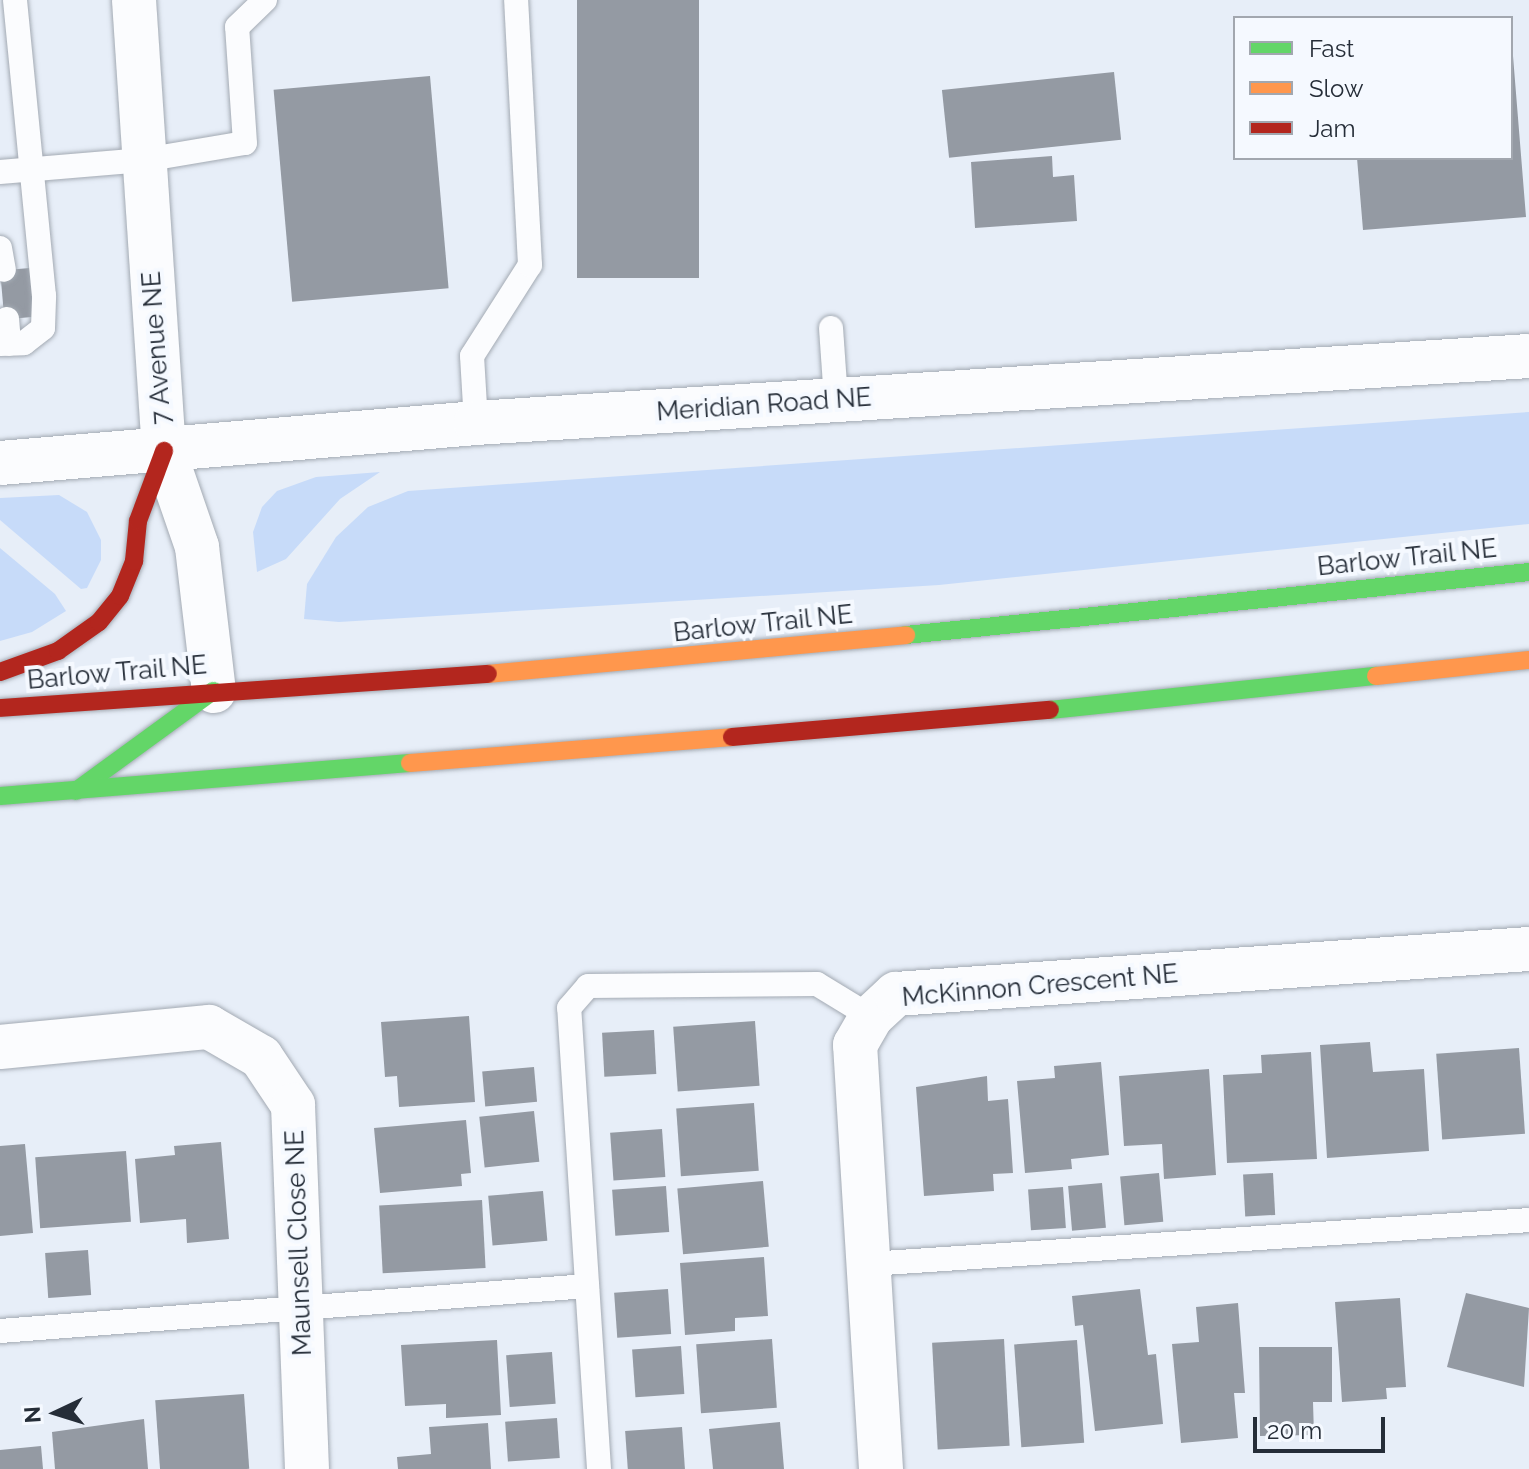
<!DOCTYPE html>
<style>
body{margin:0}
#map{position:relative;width:1529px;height:1469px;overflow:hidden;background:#e7eef8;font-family:Raleway,sans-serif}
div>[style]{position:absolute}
.green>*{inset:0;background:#c7dbf9}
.building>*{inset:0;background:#949aa3;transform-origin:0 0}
.roads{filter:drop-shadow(0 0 2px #a3aab3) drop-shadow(0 0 2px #a3aab3)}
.lane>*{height:24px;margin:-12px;padding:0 12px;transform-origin:12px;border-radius:12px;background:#fbfcfe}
.street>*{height:44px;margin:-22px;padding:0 22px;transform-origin:22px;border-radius:22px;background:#fbfcfe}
.fast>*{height:18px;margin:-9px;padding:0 9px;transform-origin:9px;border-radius:9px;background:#63d668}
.slow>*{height:18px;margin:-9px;padding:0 9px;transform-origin:9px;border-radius:9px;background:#ff974d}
.jam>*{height:18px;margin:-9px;padding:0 9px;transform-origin:9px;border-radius:9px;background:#b3261e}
span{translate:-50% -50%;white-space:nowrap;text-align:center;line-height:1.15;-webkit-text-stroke:8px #f5f9ff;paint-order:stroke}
.street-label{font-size:26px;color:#252d38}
.legend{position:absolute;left:1233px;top:16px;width:280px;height:144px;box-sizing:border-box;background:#f5f9ff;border:2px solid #a2a7af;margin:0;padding:10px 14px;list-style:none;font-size:24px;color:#252d38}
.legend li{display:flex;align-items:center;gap:16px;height:40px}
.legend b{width:40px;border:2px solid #a2a7af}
.north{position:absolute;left:16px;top:1373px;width:80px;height:80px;-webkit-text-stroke:6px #f5f9ff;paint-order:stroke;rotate:266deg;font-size:22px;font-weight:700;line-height:32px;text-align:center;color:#252d38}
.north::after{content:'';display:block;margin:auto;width:28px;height:36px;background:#252d38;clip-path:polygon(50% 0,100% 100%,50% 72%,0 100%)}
.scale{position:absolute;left:1253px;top:1417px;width:132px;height:36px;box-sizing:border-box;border:4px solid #252d38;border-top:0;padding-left:10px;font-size:24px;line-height:28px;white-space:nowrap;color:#252d38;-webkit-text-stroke:6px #f5f9ff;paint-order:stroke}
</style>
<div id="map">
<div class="green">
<div style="clip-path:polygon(1529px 412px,1529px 524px,939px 585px,339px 622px,304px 619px,307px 584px,336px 537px,368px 507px,408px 491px)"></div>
<div style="clip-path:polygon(380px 472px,340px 499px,286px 559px,257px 572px,253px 532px,262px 507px,277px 491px,316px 477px)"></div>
<div style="clip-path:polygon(59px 495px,87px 512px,101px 540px,101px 560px,87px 588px,81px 589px,0 520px,0 498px)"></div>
<div style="clip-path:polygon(0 548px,55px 594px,66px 611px,32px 632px,0 641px)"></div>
</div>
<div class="building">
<div style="left:577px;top:0;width:122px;height:278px"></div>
<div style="clip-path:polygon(1513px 56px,1526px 217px,1363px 230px,1357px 158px,1511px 158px)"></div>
<div style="left:1114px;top:72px;width:68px;height:173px;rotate:84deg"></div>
<div style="left:430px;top:76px;width:213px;height:157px;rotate:85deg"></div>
<div style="clip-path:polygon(1052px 156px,1053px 177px,1074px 175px,1077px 221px,975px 228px,971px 162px)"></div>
<div style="left:30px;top:268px;width:49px;height:30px;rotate:85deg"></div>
<div style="clip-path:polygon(469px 1016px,475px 1102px,399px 1107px,397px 1076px,385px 1077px,381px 1022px)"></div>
<div style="left:755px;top:1021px;width:65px;height:82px;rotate:86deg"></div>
<div style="left:654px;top:1030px;width:44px;height:52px;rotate:87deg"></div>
<div style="clip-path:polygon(1370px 1042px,1373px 1072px,1424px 1069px,1429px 1151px,1327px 1158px,1320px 1045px)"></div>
<div style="left:1519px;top:1048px;width:86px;height:83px;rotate:86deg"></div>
<div style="clip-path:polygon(1311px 1052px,1317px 1159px,1227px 1163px,1223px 1075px,1262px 1073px,1261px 1055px)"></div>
<div style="clip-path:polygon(1101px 1062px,1109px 1155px,1071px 1159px,1072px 1169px,1025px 1173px,1017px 1081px,1055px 1078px,1054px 1066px)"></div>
<div style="left:534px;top:1067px;width:35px;height:52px;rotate:85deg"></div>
<div style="clip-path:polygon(1209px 1069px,1216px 1175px,1164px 1179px,1162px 1144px,1124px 1146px,1119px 1076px)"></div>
<div style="clip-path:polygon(987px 1076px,988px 1101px,1008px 1099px,1013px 1173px,993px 1174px,994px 1191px,924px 1196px,916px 1087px)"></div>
<div style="left:754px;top:1103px;width:68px;height:78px;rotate:86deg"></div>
<div style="left:534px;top:1111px;width:51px;height:55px;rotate:84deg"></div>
<div style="clip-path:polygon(466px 1120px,471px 1173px,461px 1174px,462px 1186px,380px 1193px,374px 1128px)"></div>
<div style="left:662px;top:1129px;width:48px;height:52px;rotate:86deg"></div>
<div style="clip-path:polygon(221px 1142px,229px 1239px,187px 1243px,186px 1219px,140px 1223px,135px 1159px,175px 1155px,174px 1146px)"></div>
<div style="clip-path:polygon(25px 1144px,33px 1233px,0 1236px,0 1146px)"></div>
<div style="left:126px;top:1151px;width:71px;height:91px;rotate:86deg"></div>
<div style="left:1159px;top:1173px;width:49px;height:39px;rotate:85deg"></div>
<div style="left:1273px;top:1173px;width:42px;height:30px;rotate:87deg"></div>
<div style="left:763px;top:1181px;width:66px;height:86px;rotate:85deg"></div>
<div style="left:1102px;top:1183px;width:45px;height:34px;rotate:85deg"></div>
<div style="left:666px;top:1186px;width:46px;height:54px;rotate:86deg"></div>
<div style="left:1063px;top:1187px;width:41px;height:35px;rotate:86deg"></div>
<div style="left:543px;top:1191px;width:50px;height:55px;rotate:85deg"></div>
<div style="left:482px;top:1200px;width:68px;height:103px;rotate:87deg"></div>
<div style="left:88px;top:1250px;width:45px;height:43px;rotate:86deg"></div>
<div style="clip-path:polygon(764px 1257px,768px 1316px,735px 1318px,735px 1331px,685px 1335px,680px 1263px)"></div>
<div style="left:668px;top:1289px;width:45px;height:54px;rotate:86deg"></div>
<div style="clip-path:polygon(1140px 1289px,1148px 1355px,1156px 1354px,1163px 1424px,1095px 1431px,1083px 1325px,1075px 1326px,1072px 1296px)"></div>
<div style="clip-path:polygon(1466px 1293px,1529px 1308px,1524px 1387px,1447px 1367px)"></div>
<div style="clip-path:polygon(1400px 1298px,1406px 1387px,1386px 1388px,1387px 1399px,1342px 1402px,1335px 1302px)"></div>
<div style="clip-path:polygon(1238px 1303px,1245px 1393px,1234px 1393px,1238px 1438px,1181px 1443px,1172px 1344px,1199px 1342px,1196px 1307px)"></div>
<div style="left:772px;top:1339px;width:69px;height:76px;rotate:86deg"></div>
<div style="left:1004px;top:1339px;width:107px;height:72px;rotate:87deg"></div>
<div style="clip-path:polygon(497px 1340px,501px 1415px,446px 1418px,446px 1404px,405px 1406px,401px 1345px)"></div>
<div style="left:1077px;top:1340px;width:103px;height:63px;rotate:86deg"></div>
<div style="left:681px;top:1346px;width:48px;height:49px;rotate:86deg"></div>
<div style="clip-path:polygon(1259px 1347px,1332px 1347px,1332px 1402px,1313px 1402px,1314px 1435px,1260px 1436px)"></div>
<div style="left:552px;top:1352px;width:52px;height:46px;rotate:86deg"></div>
<div style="left:244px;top:1394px;width:75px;height:89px;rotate:86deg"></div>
<div style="left:557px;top:1418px;width:40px;height:52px;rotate:86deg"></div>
<div style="clip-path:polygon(144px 1419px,148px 1469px,55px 1469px,52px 1432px)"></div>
<div style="clip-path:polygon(780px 1422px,784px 1469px,713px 1469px,709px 1429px)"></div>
<div style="clip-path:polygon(488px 1423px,491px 1469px,398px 1469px,397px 1457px,431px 1454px,429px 1427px)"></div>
<div style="left:682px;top:1427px;width:42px;height:57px;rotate:86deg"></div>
<div style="clip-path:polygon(41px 1446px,43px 1469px,0 1469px,0 1450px)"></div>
</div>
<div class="roads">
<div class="lane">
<div style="left:0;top:172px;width:144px;rotate:-4.8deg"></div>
<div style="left:144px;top:160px;width:102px;rotate:-9.6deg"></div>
<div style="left:245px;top:143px;width:116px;rotate:-93.9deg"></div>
<div style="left:237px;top:27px;width:39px;rotate:-44deg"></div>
<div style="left:0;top:248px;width:22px;rotate:80deg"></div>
<div style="left:7px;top:319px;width:25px;rotate:85deg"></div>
<div style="left:831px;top:328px;width:72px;rotate:86deg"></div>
<div style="left:0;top:344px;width:24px;rotate:-2deg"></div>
<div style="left:24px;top:343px;width:24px;rotate:-38deg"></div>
<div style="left:43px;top:328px;width:32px;rotate:-88deg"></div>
<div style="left:44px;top:296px;width:297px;rotate:-95.6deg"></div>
<div style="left:476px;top:423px;width:67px;rotate:-93.4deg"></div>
<div style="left:472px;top:356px;width:108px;rotate:-57.5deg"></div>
<div style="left:530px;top:265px;width:265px;rotate:-93deg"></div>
<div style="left:869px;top:1264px;width:661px;rotate:-3.81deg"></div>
<div style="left:0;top:1331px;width:589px;rotate:-4.38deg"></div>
<div style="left:599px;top:1469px;width:462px;rotate:-93.7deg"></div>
<div style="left:569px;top:1008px;width:29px;rotate:-49deg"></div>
<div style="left:588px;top:986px;width:229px;rotate:-0.5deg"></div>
<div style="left:817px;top:984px;width:63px;rotate:31.4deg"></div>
</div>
<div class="street">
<div style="left:134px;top:0;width:452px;rotate:86.2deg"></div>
<div style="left:164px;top:451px;width:102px;rotate:71deg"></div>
<div style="left:197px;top:547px;width:145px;rotate:83.3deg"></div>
<div style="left:0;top:463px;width:478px;rotate:-4.8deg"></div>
<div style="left:476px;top:423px;width:1055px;rotate:-3.64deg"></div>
<div style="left:0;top:1047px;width:210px;rotate:-5.5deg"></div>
<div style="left:209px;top:1027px;width:60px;rotate:30deg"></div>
<div style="left:261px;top:1057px;width:58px;rotate:56.3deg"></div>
<div style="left:293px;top:1105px;width:364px;rotate:87.8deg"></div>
<div style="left:881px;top:1469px;width:425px;rotate:-93.5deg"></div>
<div style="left:855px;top:1045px;width:32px;rotate:-60deg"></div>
<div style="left:871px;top:1017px;width:34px;rotate:-43deg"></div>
<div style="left:896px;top:994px;width:635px;rotate:-4.07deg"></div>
</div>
<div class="fast">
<div style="left:906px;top:635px;width:626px;rotate:-5.77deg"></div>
<div style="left:1050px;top:710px;width:328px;rotate:-6deg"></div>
<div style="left:76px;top:791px;width:170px;rotate:-36.1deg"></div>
<div style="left:0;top:796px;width:411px;rotate:-4.6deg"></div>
</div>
<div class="slow">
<div style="left:488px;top:674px;width:420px;rotate:-5.3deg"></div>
<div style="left:1376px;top:676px;width:154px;rotate:-6deg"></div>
<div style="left:410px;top:763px;width:323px;rotate:-4.6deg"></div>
</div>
<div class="jam">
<div style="left:0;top:672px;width:62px;rotate:-19.9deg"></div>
<div style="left:58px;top:651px;width:50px;rotate:-35.3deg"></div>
<div style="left:99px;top:622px;width:33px;rotate:-51deg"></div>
<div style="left:120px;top:596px;width:38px;rotate:-68deg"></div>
<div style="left:134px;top:561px;width:40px;rotate:-84.3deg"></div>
<div style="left:138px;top:521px;width:75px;rotate:-69.6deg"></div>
<div style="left:0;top:708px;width:489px;rotate:-4deg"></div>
<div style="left:732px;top:737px;width:319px;rotate:-4.9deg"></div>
</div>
</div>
<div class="street-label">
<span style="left:157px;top:348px;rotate:-94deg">7 Avenue NE</span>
<span style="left:764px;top:405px;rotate:-4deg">Meridian Road NE</span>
<span style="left:1407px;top:558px;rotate:-6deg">Barlow Trail NE</span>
<span style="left:763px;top:624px;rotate:-6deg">Barlow Trail NE</span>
<span style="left:117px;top:673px;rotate:-5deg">Barlow Trail NE</span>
<span style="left:1040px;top:986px;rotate:-5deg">McKinnon Crescent NE</span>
<span style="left:299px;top:1243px;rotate:-92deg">Maunsell Close NE</span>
</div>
<ul class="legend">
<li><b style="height:10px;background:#63d668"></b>Fast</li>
<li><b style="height:10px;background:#ff974d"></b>Slow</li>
<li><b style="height:10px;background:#b3261e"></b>Jam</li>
</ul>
<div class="north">N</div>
<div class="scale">20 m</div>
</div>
